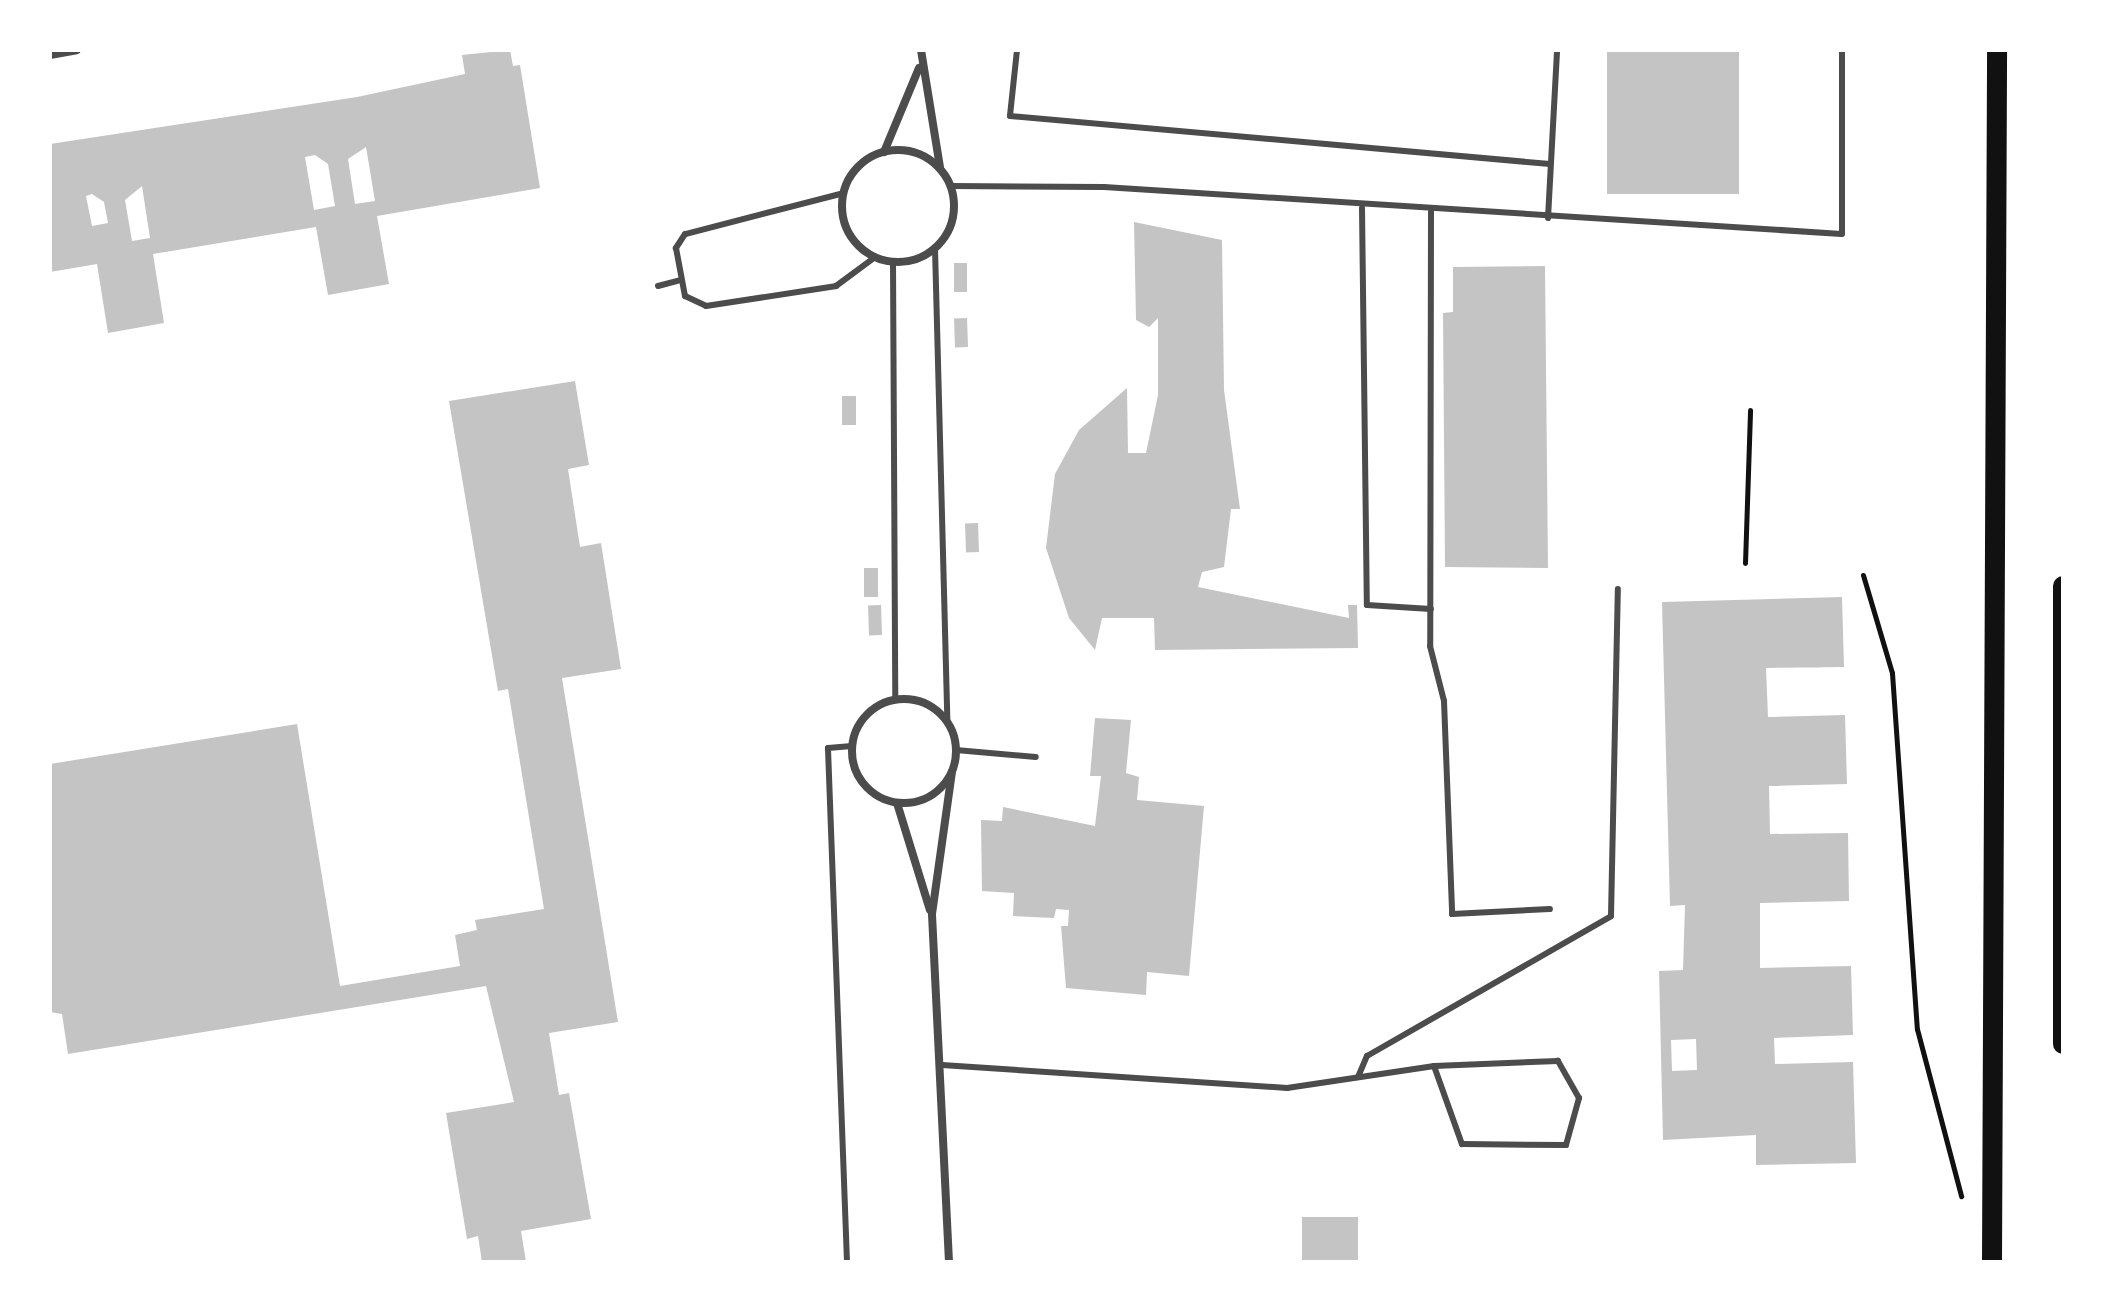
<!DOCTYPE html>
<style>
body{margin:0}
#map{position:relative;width:2113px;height:1312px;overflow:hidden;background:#fff;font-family:"Fira Sans Condensed",sans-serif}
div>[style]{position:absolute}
.building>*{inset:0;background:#c4c4c4;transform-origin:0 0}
.path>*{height:5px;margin:-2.5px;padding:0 2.5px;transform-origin:2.5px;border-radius:2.5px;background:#111}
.service>*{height:6px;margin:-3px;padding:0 3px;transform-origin:3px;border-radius:3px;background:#4c4c4c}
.minor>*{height:8px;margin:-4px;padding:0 4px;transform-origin:4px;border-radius:4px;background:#4c4c4c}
.minor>.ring{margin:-4px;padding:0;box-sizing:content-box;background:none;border:8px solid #4c4c4c;border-radius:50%}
.primary>*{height:20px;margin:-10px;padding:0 10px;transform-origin:10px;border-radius:10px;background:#111}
span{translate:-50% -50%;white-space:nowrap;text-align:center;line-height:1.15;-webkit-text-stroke:8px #fff;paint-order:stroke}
.frame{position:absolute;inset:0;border:52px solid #fff;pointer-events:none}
</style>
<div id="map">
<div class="building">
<div style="clip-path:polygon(evenodd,510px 50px,513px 66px,520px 65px,540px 188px,377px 216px,389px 284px,328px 295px,316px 227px,153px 254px,164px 323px,108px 333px,97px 264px,50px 272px,50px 144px,357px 97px,465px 74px,462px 55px,510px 50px,366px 147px,375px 201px,355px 204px,348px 159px,366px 147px,510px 50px,315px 155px,328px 164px,335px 206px,314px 210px,305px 157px,315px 155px,510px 50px,142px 186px,150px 238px,132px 241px,125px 200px,142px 186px,510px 50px,92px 194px,104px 202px,108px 223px,92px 226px,86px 196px,92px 194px)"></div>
<div style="left:1607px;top:50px;width:132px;height:144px"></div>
<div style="clip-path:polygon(1134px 222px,1222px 240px,1224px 390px,1240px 509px,1231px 509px,1224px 567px,1202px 572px,1198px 587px,1349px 618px,1348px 605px,1357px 605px,1358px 648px,1155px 650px,1154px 618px,1102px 618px,1095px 650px,1069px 618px,1046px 548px,1055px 474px,1079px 430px,1127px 388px,1128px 453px,1146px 453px,1158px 395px,1158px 318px,1149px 327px,1136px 320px)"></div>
<div style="left:954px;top:263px;width:13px;height:29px"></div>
<div style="clip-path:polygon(1545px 266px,1548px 568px,1445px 567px,1443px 313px,1453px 312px,1453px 267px)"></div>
<div style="left:967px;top:318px;width:29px;height:13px;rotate:88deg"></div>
<div style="clip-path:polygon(575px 381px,589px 465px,568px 469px,580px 547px,601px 543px,621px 669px,562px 678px,618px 1022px,549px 1033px,559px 1095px,569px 1093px,591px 1219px,521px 1231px,526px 1262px,482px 1262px,478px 1236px,467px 1239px,446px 1113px,514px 1102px,486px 986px,68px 1054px,62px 1014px,50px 1012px,50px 764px,297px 724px,340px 986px,460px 966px,455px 935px,477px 930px,475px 920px,544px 909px,508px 689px,498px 691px,449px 401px)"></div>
<div style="left:856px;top:396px;width:29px;height:14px;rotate:90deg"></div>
<div style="left:978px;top:523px;width:29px;height:13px;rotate:88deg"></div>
<div style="left:864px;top:568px;width:14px;height:29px"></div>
<div style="clip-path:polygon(evenodd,1842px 597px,1844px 667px,1766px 668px,1768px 717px,1845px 715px,1847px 784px,1769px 786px,1770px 834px,1848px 833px,1849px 901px,1760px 903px,1760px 968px,1851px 966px,1853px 1035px,1774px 1038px,1775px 1064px,1853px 1062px,1856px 1163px,1756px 1165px,1756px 1135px,1663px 1140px,1659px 971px,1683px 970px,1685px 905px,1670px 906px,1662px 602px,1842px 597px,1696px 1039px,1697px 1070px,1672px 1071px,1671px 1040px,1696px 1039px)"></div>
<div style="left:881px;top:605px;width:30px;height:13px;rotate:88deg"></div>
<div style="clip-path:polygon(1095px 718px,1131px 720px,1126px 773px,1139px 777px,1137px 800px,1204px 806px,1189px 976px,1147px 972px,1146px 995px,1066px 988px,1061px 926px,1068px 926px,1069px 910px,1056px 909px,1054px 918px,1013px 916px,1014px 893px,982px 891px,981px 820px,1002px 821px,1003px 807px,1095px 826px,1101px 776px,1090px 776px)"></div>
<div style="left:1302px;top:1217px;width:56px;height:45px"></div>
</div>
<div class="path">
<div style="left:1745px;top:563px;width:153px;rotate:-88.1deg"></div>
<div style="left:1863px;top:575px;width:102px;rotate:73.5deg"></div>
<div style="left:1892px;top:673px;width:357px;rotate:86deg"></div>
<div style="left:1917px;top:1029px;width:173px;rotate:75.2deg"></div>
</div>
<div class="service">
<div style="left:1017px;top:50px;width:66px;rotate:96.1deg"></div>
<div style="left:1010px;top:116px;width:542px;rotate:5.08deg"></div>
<div style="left:951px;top:186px;width:153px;rotate:0.4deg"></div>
<div style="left:1104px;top:187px;width:739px;rotate:3.64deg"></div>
<div style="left:1842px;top:234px;width:184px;rotate:-90deg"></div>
<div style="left:844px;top:193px;width:164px;rotate:165.5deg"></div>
<div style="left:685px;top:234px;width:17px;rotate:123deg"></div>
<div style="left:676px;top:248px;width:49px;rotate:79.4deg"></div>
<div style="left:685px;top:296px;width:23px;rotate:25deg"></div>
<div style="left:706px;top:306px;width:132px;rotate:-8.7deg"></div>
<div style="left:836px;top:286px;width:49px;rotate:-36.6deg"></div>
<div style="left:1362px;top:208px;width:397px;rotate:89.3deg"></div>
<div style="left:1367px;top:605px;width:64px;rotate:3.6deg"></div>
<div style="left:1431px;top:212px;width:434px;rotate:90.1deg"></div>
<div style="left:1430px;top:646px;width:57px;rotate:75.7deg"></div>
<div style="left:1444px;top:701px;width:213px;rotate:87.8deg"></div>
<div style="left:1452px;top:914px;width:98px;rotate:-2.9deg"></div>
<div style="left:1548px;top:218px;width:168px;rotate:-86.9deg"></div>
<div style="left:935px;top:248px;width:474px;rotate:88.5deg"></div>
<div style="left:893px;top:262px;width:438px;rotate:89.7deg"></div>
<div style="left:658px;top:286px;width:23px;rotate:-15deg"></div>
<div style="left:956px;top:750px;width:80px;rotate:5deg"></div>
<div style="left:942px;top:1065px;width:346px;rotate:3.8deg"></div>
<div style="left:1287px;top:1088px;width:149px;rotate:-8.5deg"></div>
<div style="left:1434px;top:1066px;width:83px;rotate:70.3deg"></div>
<div style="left:1462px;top:1144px;width:104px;rotate:0.6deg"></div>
<div style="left:1566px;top:1145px;width:49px;rotate:-74.5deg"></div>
<div style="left:1579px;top:1098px;width:43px;rotate:-119.6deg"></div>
<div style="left:1558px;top:1061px;width:124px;rotate:177.7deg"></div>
<div style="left:1358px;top:1077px;width:23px;rotate:-67deg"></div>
<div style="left:1367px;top:1056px;width:281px;rotate:-29.8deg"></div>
<div style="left:1611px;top:916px;width:327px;rotate:-88.8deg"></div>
<div style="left:847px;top:1262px;width:514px;rotate:-92.12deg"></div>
<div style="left:828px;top:748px;width:24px;rotate:-5deg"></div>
</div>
<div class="minor">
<div style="left:921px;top:50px;width:119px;rotate:80.8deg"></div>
<div style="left:50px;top:55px;width:27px;rotate:-10deg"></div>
<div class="ring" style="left:842px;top:150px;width:104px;height:104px"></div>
<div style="left:884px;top:152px;width:91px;rotate:-67.4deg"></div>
<div class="ring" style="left:852px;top:699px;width:96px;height:96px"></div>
<div style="left:897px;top:803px;width:112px;rotate:72.9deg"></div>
<div style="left:949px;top:1262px;width:348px;rotate:-92.8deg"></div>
<div style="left:932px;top:914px;width:143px;rotate:-82deg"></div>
</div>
<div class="primary">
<div style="left:2063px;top:586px;width:458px;rotate:90deg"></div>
<div style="left:1992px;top:1262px;width:1212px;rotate:-89.76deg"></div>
</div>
<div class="frame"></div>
</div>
